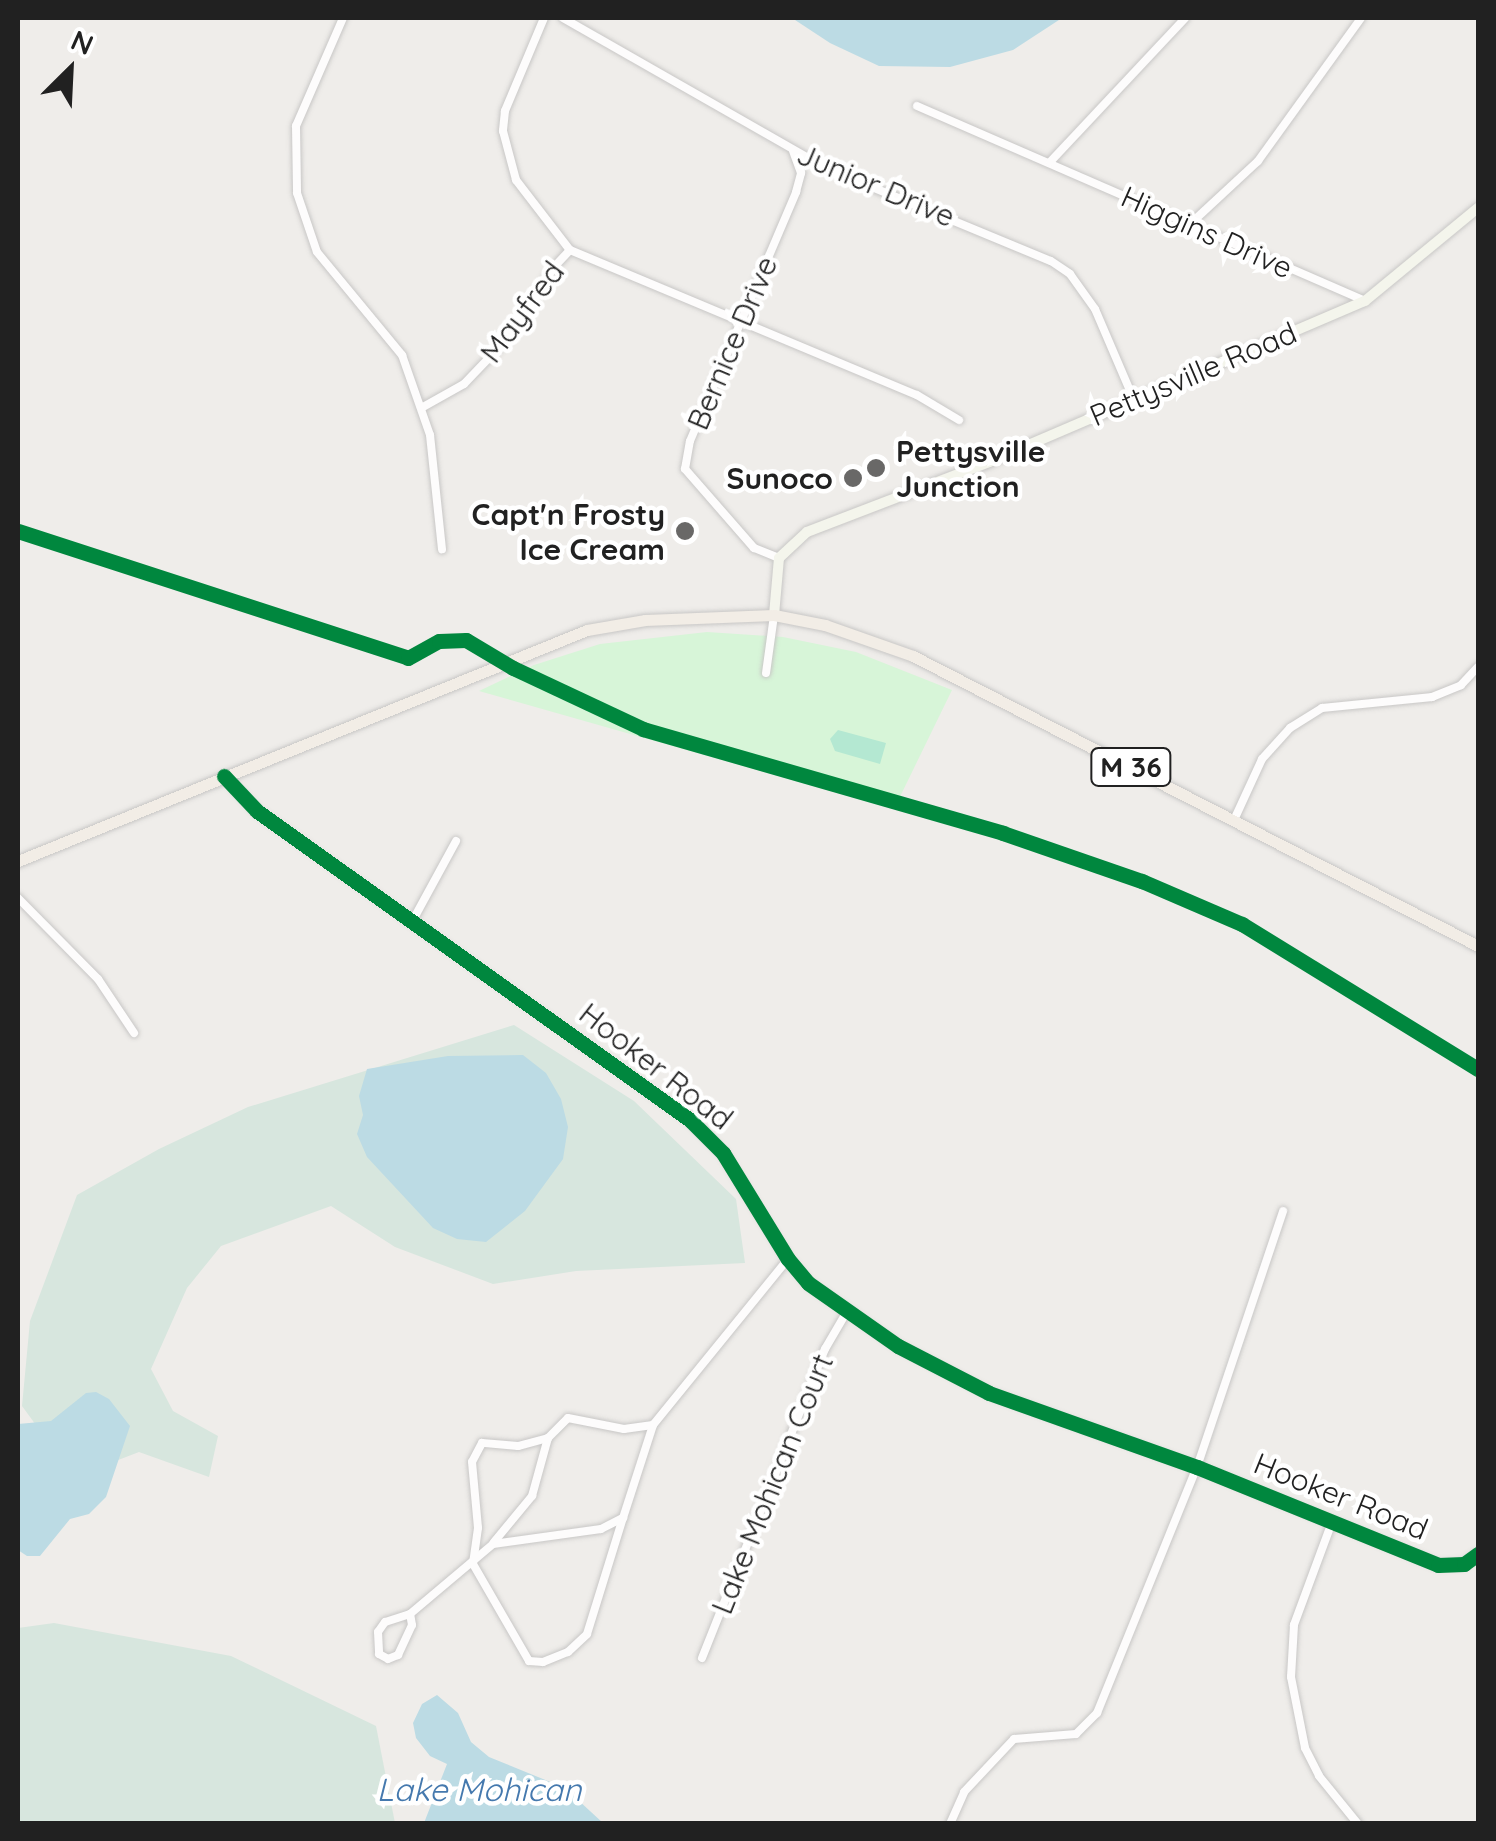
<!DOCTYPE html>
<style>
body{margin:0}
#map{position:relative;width:1496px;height:1841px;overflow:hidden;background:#efedea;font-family:Quicksand,sans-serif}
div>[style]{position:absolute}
.wetland>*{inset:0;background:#d7e6de}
.park>*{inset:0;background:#d7f5d8}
.pitch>*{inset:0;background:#b4e8d2}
.water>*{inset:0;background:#bcdbe4}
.roads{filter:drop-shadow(0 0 2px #c8c7c6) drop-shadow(0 0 2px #c8c7c6)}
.minor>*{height:8px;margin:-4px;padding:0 4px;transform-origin:4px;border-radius:4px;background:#fdfcfc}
.secondary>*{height:10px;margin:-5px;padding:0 5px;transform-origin:5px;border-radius:5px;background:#f4f5ec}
.primary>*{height:11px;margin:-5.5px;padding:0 5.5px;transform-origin:5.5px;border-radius:5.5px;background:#f2ede6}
.cycleway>*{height:15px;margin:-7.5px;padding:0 7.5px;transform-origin:7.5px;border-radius:7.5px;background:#00873e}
.dots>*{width:28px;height:28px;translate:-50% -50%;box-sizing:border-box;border:5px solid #fff;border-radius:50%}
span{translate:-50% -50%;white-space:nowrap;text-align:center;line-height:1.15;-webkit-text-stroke:9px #fff;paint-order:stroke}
.shield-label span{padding:2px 8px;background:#fff;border:2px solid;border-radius:8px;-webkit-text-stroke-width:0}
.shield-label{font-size:28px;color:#212121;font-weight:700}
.street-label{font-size:30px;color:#212121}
.poi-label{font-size:30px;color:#212121;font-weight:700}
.left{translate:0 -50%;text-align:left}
.right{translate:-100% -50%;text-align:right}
.water-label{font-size:32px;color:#4579ae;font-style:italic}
.frame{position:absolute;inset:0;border:20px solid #212121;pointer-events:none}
.north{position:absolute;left:20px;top:20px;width:100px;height:100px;-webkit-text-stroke:8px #fff;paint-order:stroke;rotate:24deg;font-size:28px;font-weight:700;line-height:40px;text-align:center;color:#212121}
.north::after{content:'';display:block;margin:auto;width:35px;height:45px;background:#212121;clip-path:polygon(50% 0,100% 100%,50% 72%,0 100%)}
</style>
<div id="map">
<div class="wetland">
<div style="clip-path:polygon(514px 1025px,634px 1101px,736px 1199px,745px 1263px,576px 1271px,493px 1284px,395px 1247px,331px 1206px,221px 1246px,187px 1288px,151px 1369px,173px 1411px,218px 1436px,209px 1477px,139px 1452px,74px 1477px,22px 1406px,30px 1321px,77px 1195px,159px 1149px,248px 1107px)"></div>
<div style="clip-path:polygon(54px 1623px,231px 1656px,376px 1726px,395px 1823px,18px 1823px,18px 1628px)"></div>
</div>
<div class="park">
<div style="clip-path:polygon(707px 632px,783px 637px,856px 652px,952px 690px,894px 809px,479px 691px,534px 665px,600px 644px)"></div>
</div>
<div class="pitch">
<div style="clip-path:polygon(838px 730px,886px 743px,880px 764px,835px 751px,830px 739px)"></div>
</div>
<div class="water">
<div style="clip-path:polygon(792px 18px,1062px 18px,1013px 50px,950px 67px,879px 66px,830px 43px)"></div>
<div style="clip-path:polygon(523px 1055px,546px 1073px,561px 1099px,568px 1127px,563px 1159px,525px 1211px,486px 1242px,457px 1239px,433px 1228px,367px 1157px,357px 1134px,363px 1115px,359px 1096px,367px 1069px,448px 1056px)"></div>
<div style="clip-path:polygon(96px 1392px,109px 1399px,130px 1426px,106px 1497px,89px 1514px,70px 1519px,40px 1556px,27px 1556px,18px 1550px,18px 1424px,51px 1421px,86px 1393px)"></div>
<div style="clip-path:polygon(437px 1695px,458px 1713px,471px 1742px,489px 1757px,565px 1788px,603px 1823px,424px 1823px,447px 1764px,430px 1756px,416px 1738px,413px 1723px,422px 1704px)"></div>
</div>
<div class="roads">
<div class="minor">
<div style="left:343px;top:18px;width:118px;rotate:113.5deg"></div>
<div style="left:296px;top:126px;width:67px;rotate:89.1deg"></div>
<div style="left:297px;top:193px;width:62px;rotate:71.3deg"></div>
<div style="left:317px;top:252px;width:134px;rotate:50.5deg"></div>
<div style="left:402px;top:355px;width:85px;rotate:70.7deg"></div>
<div style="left:430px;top:435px;width:115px;rotate:84deg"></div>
<div style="left:544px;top:18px;width:101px;rotate:112.8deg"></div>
<div style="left:505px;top:111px;width:20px;rotate:96deg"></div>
<div style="left:503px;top:131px;width:51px;rotate:75.1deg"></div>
<div style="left:516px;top:180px;width:88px;rotate:52.4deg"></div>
<div style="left:570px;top:250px;width:376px;rotate:22.7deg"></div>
<div style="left:917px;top:395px;width:49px;rotate:30.8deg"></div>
<div style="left:563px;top:18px;width:303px;rotate:29.7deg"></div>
<div style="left:826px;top:168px;width:243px;rotate:22.5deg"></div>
<div style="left:1051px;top:261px;width:23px;rotate:34deg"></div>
<div style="left:1070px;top:274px;width:43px;rotate:54.5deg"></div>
<div style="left:1095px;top:309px;width:99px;rotate:66.8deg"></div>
<div style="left:917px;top:106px;width:489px;rotate:23.5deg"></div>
<div style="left:1050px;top:162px;width:197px;rotate:-46.8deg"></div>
<div style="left:1189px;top:225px;width:94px;rotate:-42.8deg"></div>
<div style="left:1258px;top:161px;width:176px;rotate:-54.2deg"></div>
<div style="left:423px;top:407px;width:47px;rotate:-29.3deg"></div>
<div style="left:464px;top:384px;width:62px;rotate:-46.3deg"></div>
<div style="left:507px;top:339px;width:87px;rotate:-56.7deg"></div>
<div style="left:555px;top:266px;width:22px;rotate:-47deg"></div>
<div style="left:779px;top:558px;width:27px;rotate:-158deg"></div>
<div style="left:754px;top:548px;width:105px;rotate:-131.1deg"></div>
<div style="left:685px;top:469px;width:28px;rotate:-80deg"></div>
<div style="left:690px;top:441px;width:271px;rotate:-66.9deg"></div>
<div style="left:796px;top:192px;width:20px;rotate:-75deg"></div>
<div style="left:801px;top:173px;width:23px;rotate:-110deg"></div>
<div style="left:766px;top:673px;width:59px;rotate:-82.1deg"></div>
<div style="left:224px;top:776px;width:48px;rotate:46.7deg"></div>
<div style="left:257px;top:811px;width:532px;rotate:35.51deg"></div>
<div style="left:690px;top:1120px;width:47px;rotate:45deg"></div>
<div style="left:723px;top:1153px;width:124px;rotate:58.5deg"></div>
<div style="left:788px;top:1259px;width:31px;rotate:50deg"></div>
<div style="left:808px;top:1283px;width:110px;rotate:35deg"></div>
<div style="left:898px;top:1346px;width:102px;rotate:27.3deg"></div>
<div style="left:989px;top:1393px;width:221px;rotate:19.6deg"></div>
<div style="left:1197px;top:1467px;width:260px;rotate:22.1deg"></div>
<div style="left:1438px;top:1565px;width:26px;rotate:-2deg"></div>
<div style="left:1464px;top:1564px;width:17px;rotate:-36deg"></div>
<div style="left:1234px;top:820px;width:67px;rotate:-65.3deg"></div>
<div style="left:1262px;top:759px;width:42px;rotate:-47.9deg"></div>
<div style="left:1290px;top:728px;width:38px;rotate:-32deg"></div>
<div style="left:1322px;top:708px;width:111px;rotate:-5.7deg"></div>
<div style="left:1432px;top:697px;width:31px;rotate:-22deg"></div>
<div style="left:1461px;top:685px;width:25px;rotate:-47deg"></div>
<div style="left:18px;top:898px;width:114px;rotate:45.4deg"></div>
<div style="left:98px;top:979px;width:65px;rotate:56.3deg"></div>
<div style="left:413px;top:920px;width:90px;rotate:-61.4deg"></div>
<div style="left:548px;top:1438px;width:31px;rotate:165deg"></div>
<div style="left:518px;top:1446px;width:36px;rotate:-175deg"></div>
<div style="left:482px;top:1443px;width:21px;rotate:118deg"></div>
<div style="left:472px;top:1462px;width:66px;rotate:84.8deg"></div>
<div style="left:478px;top:1528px;width:36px;rotate:98deg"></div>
<div style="left:473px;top:1564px;width:112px;rotate:60deg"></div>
<div style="left:529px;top:1661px;width:14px;rotate:4deg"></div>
<div style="left:543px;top:1662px;width:27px;rotate:-22deg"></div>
<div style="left:568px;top:1652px;width:26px;rotate:-43deg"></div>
<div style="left:587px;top:1634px;width:121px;rotate:-72.8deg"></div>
<div style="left:1332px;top:1522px;width:110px;rotate:110.3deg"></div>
<div style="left:1294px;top:1625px;width:52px;rotate:93.3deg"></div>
<div style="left:1291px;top:1677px;width:72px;rotate:78.8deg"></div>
<div style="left:1305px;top:1748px;width:31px;rotate:63deg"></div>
<div style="left:1319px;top:1776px;width:62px;rotate:50.9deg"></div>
<div style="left:494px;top:1542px;width:60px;rotate:-50.4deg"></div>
<div style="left:532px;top:1496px;width:60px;rotate:-74.6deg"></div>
<div style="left:548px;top:1438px;width:28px;rotate:-45deg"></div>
<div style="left:568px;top:1418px;width:57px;rotate:11.1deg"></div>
<div style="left:624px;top:1429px;width:29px;rotate:-8deg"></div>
<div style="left:410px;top:1614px;width:26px;rotate:162deg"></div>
<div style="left:385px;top:1622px;width:12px;rotate:125deg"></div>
<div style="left:378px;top:1632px;width:22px;rotate:87deg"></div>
<div style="left:379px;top:1654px;width:10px;rotate:29deg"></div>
<div style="left:388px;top:1659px;width:11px;rotate:-22deg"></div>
<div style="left:398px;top:1655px;width:33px;rotate:-65deg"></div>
<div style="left:412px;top:1625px;width:11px;rotate:-100deg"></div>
<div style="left:410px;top:1614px;width:109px;rotate:-40.1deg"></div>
<div style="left:493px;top:1544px;width:109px;rotate:-7.9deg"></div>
<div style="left:601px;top:1529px;width:25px;rotate:-27deg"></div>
<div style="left:623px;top:1518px;width:98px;rotate:-72.1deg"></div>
<div style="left:653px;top:1425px;width:214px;rotate:-50.9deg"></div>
<div style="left:702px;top:1658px;width:333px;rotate:-68.3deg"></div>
<div style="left:825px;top:1349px;width:42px;rotate:-59.7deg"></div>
<div style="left:950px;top:1824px;width:35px;rotate:-66deg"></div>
<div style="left:964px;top:1792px;width:73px;rotate:-46.7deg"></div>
<div style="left:1014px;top:1739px;width:62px;rotate:-4.6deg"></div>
<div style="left:1076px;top:1734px;width:30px;rotate:-45deg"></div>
<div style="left:1097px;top:1713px;width:266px;rotate:-67.9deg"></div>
<div style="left:1197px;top:1467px;width:270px;rotate:-71.4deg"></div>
</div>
<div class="secondary">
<div style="left:774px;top:615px;width:57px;rotate:-85deg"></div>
<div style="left:779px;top:558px;width:38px;rotate:-43deg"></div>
<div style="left:807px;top:532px;width:195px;rotate:-21deg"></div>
<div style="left:989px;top:462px;width:409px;rotate:-23.2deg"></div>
<div style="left:1365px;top:301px;width:146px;rotate:-39.5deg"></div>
</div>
<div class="primary">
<div style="left:18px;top:861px;width:614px;rotate:-22.1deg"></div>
<div style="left:587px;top:630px;width:59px;rotate:-9.8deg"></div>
<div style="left:645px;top:620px;width:129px;rotate:-2.2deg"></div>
<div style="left:774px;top:615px;width:52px;rotate:11.1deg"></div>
<div style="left:825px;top:625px;width:93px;rotate:19.4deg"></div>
<div style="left:913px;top:656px;width:635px;rotate:27.17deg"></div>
</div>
</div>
<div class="cycleway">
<div style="left:18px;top:531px;width:410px;rotate:18deg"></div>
<div style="left:408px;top:658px;width:35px;rotate:-29deg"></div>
<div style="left:439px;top:641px;width:27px;rotate:-2deg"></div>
<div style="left:466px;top:640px;width:55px;rotate:30.8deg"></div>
<div style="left:513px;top:668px;width:144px;rotate:25.1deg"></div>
<div style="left:643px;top:729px;width:375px;rotate:16.1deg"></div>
<div style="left:1003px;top:833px;width:147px;rotate:19.1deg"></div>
<div style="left:1142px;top:881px;width:109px;rotate:23.3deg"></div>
<div style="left:1242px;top:924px;width:277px;rotate:31.6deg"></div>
<div style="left:224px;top:776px;width:48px;rotate:46.7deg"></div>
<div style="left:257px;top:811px;width:532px;rotate:35.51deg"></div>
<div style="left:690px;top:1120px;width:47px;rotate:45deg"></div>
<div style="left:723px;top:1153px;width:124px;rotate:58.5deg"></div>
<div style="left:788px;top:1259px;width:31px;rotate:50deg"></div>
<div style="left:808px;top:1283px;width:110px;rotate:35deg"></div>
<div style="left:898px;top:1346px;width:102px;rotate:27.3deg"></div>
<div style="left:989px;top:1393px;width:221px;rotate:19.6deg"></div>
<div style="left:1197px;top:1467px;width:260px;rotate:22.1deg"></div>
<div style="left:1438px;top:1565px;width:26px;rotate:-2deg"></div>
<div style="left:1464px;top:1564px;width:17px;rotate:-36deg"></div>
</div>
<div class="dots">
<div style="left:876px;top:468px;background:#696867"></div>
<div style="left:853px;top:478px;background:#696867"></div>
<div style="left:685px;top:531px;background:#696867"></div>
</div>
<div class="shield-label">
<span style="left:1131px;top:767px">M 36</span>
</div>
<div class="street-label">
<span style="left:876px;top:185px;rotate:23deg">Junior Drive</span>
<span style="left:1207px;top:232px;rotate:24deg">Higgins Drive</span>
<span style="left:522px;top:312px;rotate:-53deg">Mayfred</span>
<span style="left:732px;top:343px;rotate:-67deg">Bernice Drive</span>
<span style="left:1193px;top:374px;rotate:-23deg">Pettysville Road</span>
<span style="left:656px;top:1066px;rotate:38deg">Hooker Road</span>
<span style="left:772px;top:1484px;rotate:-68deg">Lake Mohican Court</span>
<span style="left:1341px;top:1496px;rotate:22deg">Hooker Road</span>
</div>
<div class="poi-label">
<span class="left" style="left:896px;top:468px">Pettysville<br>Junction</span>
<span class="right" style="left:833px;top:478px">Sunoco</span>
<span class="right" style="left:665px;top:531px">Capt'n Frosty<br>Ice Cream</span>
</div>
<div class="water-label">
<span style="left:479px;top:1789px">Lake Mohican</span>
</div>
<div class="frame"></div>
<div class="north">N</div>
</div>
